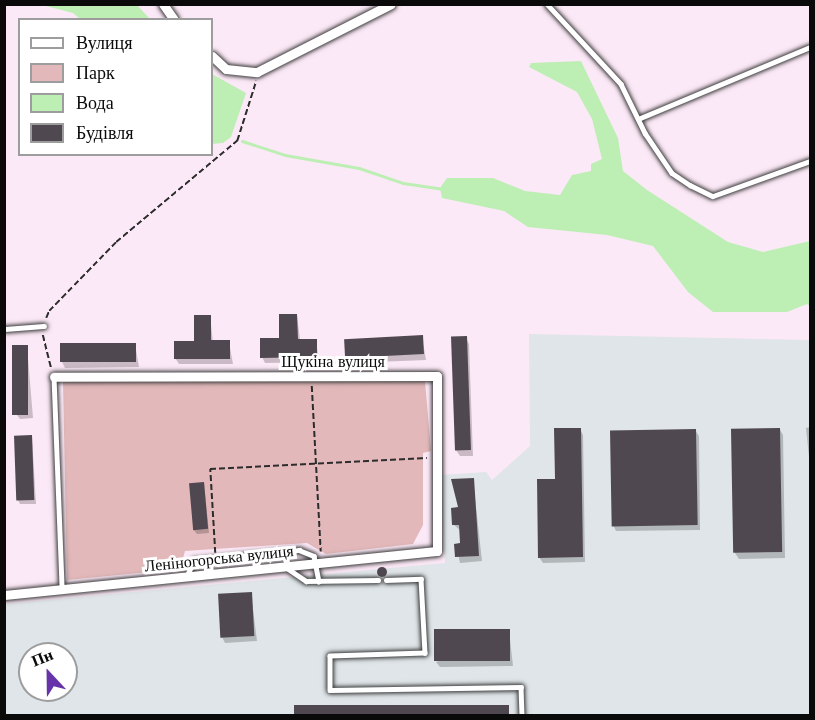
<!DOCTYPE html>
<meta charset="utf-8">
<style>
body{margin:0}
#map{position:relative;width:815px;height:720px;overflow:hidden;background:#fce9f7;font-family:"Libre Baskerville",serif}
div>[style]{position:absolute}
.industrial>*{inset:0;background:#dfe5e8}
.green>*{inset:0;background:#e2b8ba}
.water>*{inset:0;background:#bdeeb4}
.shadow>*{inset:0;background:#0003}
.stream>*{height:3px;margin:-1.5px;padding:0 1.5px;transform-origin:1.5px;border-radius:1.5px;background:#bdeeb4}
.building>*{inset:0;background:#504851;transform-origin:0 0}
.round{border-radius:50%}
.path>*{height:1.5px;margin-top:-0.75px;transform-origin:0;background:repeating-linear-gradient(90deg,#2c2c2c 0 6px,transparent 0 9px)}
.roads{filter:drop-shadow(0 0 2px #3d3d3d) drop-shadow(0 0 2px #3d3d3d)}
.service>*{height:4.5px;margin:-2.25px;padding:0 2.25px;transform-origin:2.25px;border-radius:2.25px;background:#fff}
.minor>*{height:9px;margin:-4.5px;padding:0 4.5px;transform-origin:4.5px;border-radius:4.5px;background:#fff}
span{translate:-50% -50%;white-space:nowrap;text-align:center;line-height:1.15;-webkit-text-stroke:6px #fff;paint-order:stroke}
.street-label{font-size:16px;color:#0a0a0a}
.frame{position:absolute;inset:0;border:6px solid #0a0a0a;pointer-events:none}
.legend{position:absolute;left:18px;top:18px;width:195px;height:138px;box-sizing:border-box;background:#fff;border:2px solid #9d9d9d;margin:0;padding:8px 10px;list-style:none;font-size:18px;color:#0a0a0a}
.legend li{display:flex;align-items:center;gap:12px;height:30px}
.legend b{width:30px;border:2px solid #9d9d9d}
.north{position:absolute;left:18px;top:642px;width:60px;height:60px;box-sizing:border-box;background:#fff;border:2px solid #9d9d9d;border-radius:50%;rotate:338deg;font-size:16px;font-weight:700;line-height:24px;text-align:center;color:#0a0a0a}
.north::after{content:'';display:block;margin:auto;width:21px;height:27px;background:#6634a8;clip-path:polygon(50% 0,100% 100%,50% 72%,0 100%)}
</style>
<div id="map">
<div class="industrial">
<div style="clip-path:polygon(evenodd,529px 334px,810px 340px,810px 715px,5px 716px,5px 604px,445px 563px,440px 475px,486px 472px,492px 480px,530px 446px,529px 334px,30px 654px,66px 654px,66px 690px,30px 690px,30px 654px)"></div>
</div>
<div class="green">
<div style="clip-path:polygon(425px 381px,431px 451px,423px 453px,423px 525px,413px 544px,326px 554px,307px 543px,185px 551px,180px 569px,67px 580px,63px 382px)"></div>
</div>
<div class="water">
<div style="clip-path:polygon(42px 5px,137px 5px,150px 19px,80px 19px,73px 13px)"></div>
<div style="clip-path:polygon(581px 61px,618px 138px,623px 171px,647px 190px,728px 242px,763px 252px,810px 241px,810px 306px,807px 304px,787px 312px,713px 312px,688px 292px,653px 246px,607px 235px,528px 227px,504px 211px,442px 198px,440px 188px,447px 178px,493px 178px,525px 191px,560px 195px,572px 175px,591px 171px,591px 164px,602px 159px,592px 119px,577px 92px,529px 67px,531px 63px)"></div>
<div style="clip-path:polygon(212px 74px,246px 93px,231px 137px,223px 143px,212px 144px)"></div>
</div>
<div class="shadow">
<div style="clip-path:polygon(297px 315px,300px 340px,316px 340px,319px 362px,265px 363px,262px 357px,281px 340px)"></div>
<div style="clip-path:polygon(210px 316px,213px 342px,229px 342px,233px 364px,179px 364px,175px 358px,195px 342px)"></div>
<div style="clip-path:polygon(422px 337px,426px 360px,350px 363px,346px 357px)"></div>
<div style="clip-path:polygon(466px 338px,469px 344px,473px 456px,460px 456px,456px 450px)"></div>
<div style="clip-path:polygon(135px 344px,139px 367px,65px 368px,62px 362px,61px 345px)"></div>
<div style="clip-path:polygon(27px 346px,33px 418px,20px 419px,17px 415px)"></div>
<div style="clip-path:polygon(810px 427px,810px 466px,806px 428px)"></div>
<div style="clip-path:polygon(580px 429px,583px 435px,585px 562px,543px 563px,539px 557px,557px 480px)"></div>
<div style="clip-path:polygon(695px 430px,699px 436px,700px 530px,616px 531px,613px 525px)"></div>
<div style="clip-path:polygon(780px 430px,783px 435px,785px 558px,739px 559px,735px 553px)"></div>
<div style="clip-path:polygon(32px 437px,36px 504px,20px 504px,18px 500px)"></div>
<div style="clip-path:polygon(473px 479px,482px 561px,460px 563px,456px 545px,462px 545px,461px 531px,454px 525px)"></div>
<div style="clip-path:polygon(204px 483px,209px 533px,197px 534px,194px 530px)"></div>
<div style="clip-path:polygon(379px 568px,386px 571px,385px 579px)"></div>
<div style="clip-path:polygon(251px 593px,257px 641px,225px 643px,222px 637px)"></div>
<div style="clip-path:polygon(509px 630px,513px 666px,440px 667px,436px 662px)"></div>
</div>
<div class="stream">
<div style="left:242px;top:141px;width:45px;rotate:18deg"></div>
<div style="left:285px;top:155px;width:75px;rotate:10deg"></div>
<div style="left:359px;top:168px;width:46px;rotate:18.8deg"></div>
<div style="left:403px;top:183px;width:41px;rotate:8.3deg"></div>
</div>
<div class="building">
<div style="clip-path:polygon(279px 314px,297px 314px,298px 339px,317px 339px,317px 357px,260px 358px,260px 338px,279px 338px)"></div>
<div style="clip-path:polygon(194px 315px,211px 315px,211px 340px,230px 340px,230px 359px,174px 359px,174px 341px,194px 341px)"></div>
<div style="left:423px;top:335px;width:19px;height:79px;rotate:87deg"></div>
<div style="left:467px;top:336px;width:114px;height:16px;rotate:88deg"></div>
<div style="left:136px;top:343px;width:19px;height:76px;rotate:90deg"></div>
<div style="left:12px;top:345px;width:16px;height:70px"></div>
<div style="clip-path:polygon(554px 428px,581px 428px,583px 557px,538px 558px,537px 479px,555px 479px)"></div>
<div style="left:780px;top:428px;width:124px;height:49px;rotate:89deg"></div>
<div style="left:696px;top:429px;width:96px;height:86px;rotate:89deg"></div>
<div style="left:32px;top:435px;width:65px;height:18px;rotate:88deg"></div>
<div style="clip-path:polygon(474px 478px,479px 556px,455px 557px,454px 544px,460px 543px,459px 525px,452px 525px,451px 508px,458px 507px,451px 479px)"></div>
<div style="left:204px;top:482px;width:47px;height:15px;rotate:85deg"></div>
<div class="round" style="left:377px;top:567px;width:10px;height:10px"></div>
<div style="left:252px;top:592px;width:44px;height:34px;rotate:87deg"></div>
<div style="left:510px;top:629px;width:32px;height:76px;rotate:90deg"></div>
<div style="left:509px;top:705px;width:11px;height:215px;rotate:90deg"></div>
</div>
<div class="path">
<div style="left:46px;top:318px;width:8px;rotate:-67deg"></div>
<div style="left:49px;top:311px;width:96px;rotate:-45.8deg"></div>
<div style="left:116px;top:242px;width:158px;rotate:-39.9deg"></div>
<div style="left:237px;top:141px;width:63px;rotate:-72.4deg"></div>
<div style="left:43px;top:335px;width:34px;rotate:76deg"></div>
<div style="left:312px;top:386px;width:166px;rotate:86.9deg"></div>
<div style="left:215px;top:553px;width:84px;rotate:-93.4deg"></div>
<div style="left:210px;top:469px;width:217px;rotate:-2.9deg"></div>
</div>
<div class="roads">
<div class="service">
<div style="left:547px;top:4px;width:109px;rotate:47.2deg"></div>
<div style="left:621px;top:84px;width:55px;rotate:63.9deg"></div>
<div style="left:645px;top:133px;width:48px;rotate:56deg"></div>
<div style="left:672px;top:173px;width:22px;rotate:34deg"></div>
<div style="left:690px;top:185px;width:25px;rotate:26deg"></div>
<div style="left:713px;top:196px;width:103px;rotate:-19.8deg"></div>
<div style="left:638px;top:119px;width:186px;rotate:-22.7deg"></div>
<div style="left:4px;top:329px;width:40px;rotate:-4.3deg"></div>
<div style="left:54px;top:377px;width:212px;rotate:87.8deg"></div>
<div style="left:284px;top:566px;width:27px;rotate:34deg"></div>
<div style="left:306px;top:581px;width:72px;rotate:-0.8deg"></div>
<div style="left:187px;top:575px;width:16px;rotate:-63deg"></div>
<div style="left:194px;top:561px;width:106px;rotate:-6deg"></div>
<div style="left:299px;top:550px;width:16px;rotate:22deg"></div>
<div style="left:314px;top:556px;width:26px;rotate:79deg"></div>
<div style="left:386px;top:580px;width:35px;rotate:-2deg"></div>
<div style="left:421px;top:579px;width:74px;rotate:86.9deg"></div>
<div style="left:425px;top:653px;width:95px;rotate:178.2deg"></div>
<div style="left:330px;top:656px;width:34px;rotate:90deg"></div>
<div style="left:330px;top:690px;width:191px;rotate:-0.9deg"></div>
<div style="left:521px;top:687px;width:29px;rotate:88deg"></div>
</div>
<div class="minor">
<div style="left:163px;top:4px;width:19px;rotate:55deg"></div>
<div style="left:212px;top:56px;width:19px;rotate:43deg"></div>
<div style="left:226px;top:69px;width:31px;rotate:6deg"></div>
<div style="left:257px;top:72px;width:150px;rotate:-26.9deg"></div>
<div style="left:4px;top:595px;width:435px;rotate:-5.8deg"></div>
<div style="left:437px;top:551px;width:175px;rotate:-90deg"></div>
<div style="left:437px;top:376px;width:383px;rotate:179.9deg"></div>
</div>
</div>
<div class="street-label">
<span style="left:333px;top:361px">Щукіна вулиця</span>
<span style="left:219px;top:558px;rotate:-6deg">Леніногорська вулиця</span>
</div>
<div class="frame"></div>
<ul class="legend">
<li><b style="height:8px;background:#fff"></b>Вулиця</li>
<li><b style="height:16px;background:#e2b8ba"></b>Парк</li>
<li><b style="height:16px;background:#bdeeb4"></b>Вода</li>
<li><b style="height:16px;background:#504851"></b>Будівля</li>
</ul>
<div class="north">Пн</div>
</div>
